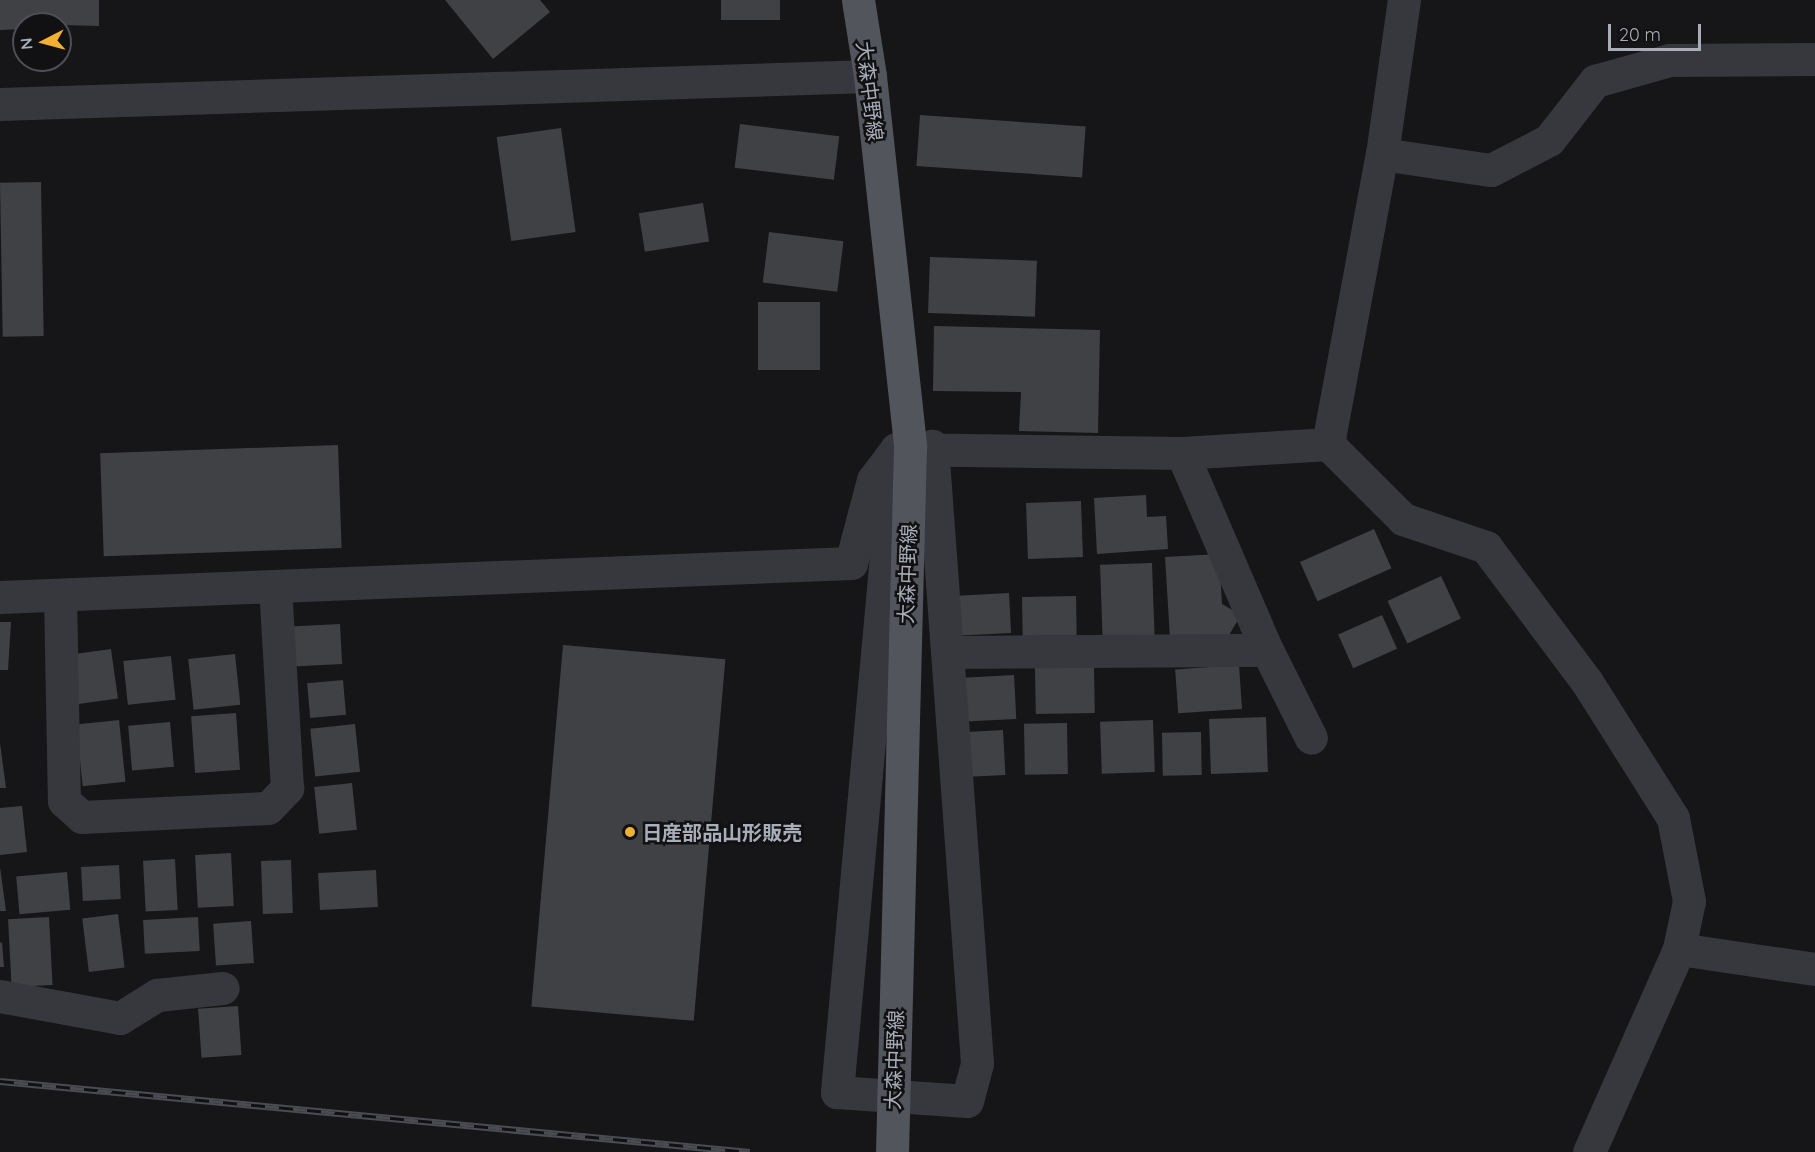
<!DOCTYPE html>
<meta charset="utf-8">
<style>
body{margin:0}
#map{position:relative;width:1815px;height:1152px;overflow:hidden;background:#161618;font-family:Quicksand,"Noto Sans JP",sans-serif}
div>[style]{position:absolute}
.building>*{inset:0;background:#404145;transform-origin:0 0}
.minor>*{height:33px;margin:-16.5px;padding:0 16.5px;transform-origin:16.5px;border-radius:16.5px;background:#37383d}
.major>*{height:33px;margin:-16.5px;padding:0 16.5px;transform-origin:16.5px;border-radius:16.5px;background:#53555c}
.rail>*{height:7px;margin-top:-3.5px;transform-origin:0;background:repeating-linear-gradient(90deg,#111113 0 14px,#4a4c52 0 28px);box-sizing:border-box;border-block:2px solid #4a4c52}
.dots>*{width:16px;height:16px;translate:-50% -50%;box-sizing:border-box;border:3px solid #111113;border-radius:50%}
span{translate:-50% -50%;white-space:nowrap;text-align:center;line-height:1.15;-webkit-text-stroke:5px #111113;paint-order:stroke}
.street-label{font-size:20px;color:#a8adb8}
.poi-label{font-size:20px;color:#a8adb8;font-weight:700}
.left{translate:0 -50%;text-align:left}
.north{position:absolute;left:12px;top:12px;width:60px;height:60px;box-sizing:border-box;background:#111113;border:2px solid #4d4f55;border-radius:50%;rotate:264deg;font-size:16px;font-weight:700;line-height:24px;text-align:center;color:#a8adb8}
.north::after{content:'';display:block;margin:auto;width:21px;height:27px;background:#f2b134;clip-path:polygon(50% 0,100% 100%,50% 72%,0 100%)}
.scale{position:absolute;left:1608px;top:24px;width:93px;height:27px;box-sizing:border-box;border:3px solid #a8adb8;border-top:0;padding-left:8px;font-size:18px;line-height:21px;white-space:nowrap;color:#a8adb8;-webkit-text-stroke:4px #111113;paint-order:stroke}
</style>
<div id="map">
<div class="building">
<div style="clip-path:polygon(0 0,99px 0,99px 26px,24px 24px,24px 29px,0 30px)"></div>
<div style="clip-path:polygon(445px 0,540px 0,550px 12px,493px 59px)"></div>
<div style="left:721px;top:0;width:59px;height:20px"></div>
<div style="left:920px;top:115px;width:166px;height:51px;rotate:4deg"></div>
<div style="left:740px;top:124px;width:100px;height:44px;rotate:7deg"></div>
<div style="left:561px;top:128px;width:105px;height:65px;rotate:82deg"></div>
<div style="left:41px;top:182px;width:154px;height:41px;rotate:89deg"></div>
<div style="left:703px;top:203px;width:39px;height:65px;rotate:81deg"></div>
<div style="left:769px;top:232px;width:75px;height:51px;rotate:7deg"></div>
<div style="left:930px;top:257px;width:107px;height:56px;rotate:2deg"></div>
<div style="left:758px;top:302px;width:62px;height:68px"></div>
<div style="clip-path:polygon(934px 326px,1100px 330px,1098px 433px,1019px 431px,1021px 392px,933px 391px)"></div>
<div style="left:338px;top:445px;width:103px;height:238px;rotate:88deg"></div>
<div style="clip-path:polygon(1146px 495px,1147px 517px,1166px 516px,1168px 549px,1097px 554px,1094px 498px)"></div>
<div style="left:1081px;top:501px;width:56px;height:55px;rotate:88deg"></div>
<div style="left:1374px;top:529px;width:43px;height:81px;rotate:66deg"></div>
<div style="clip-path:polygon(1219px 554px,1222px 604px,1241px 615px,1229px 635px,1170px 638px,1165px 557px)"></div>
<div style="left:1152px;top:563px;width:75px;height:52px;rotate:88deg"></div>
<div style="left:1441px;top:576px;width:47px;height:59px;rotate:65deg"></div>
<div style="left:1009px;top:593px;width:40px;height:51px;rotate:87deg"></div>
<div style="left:1076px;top:596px;width:39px;height:54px;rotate:89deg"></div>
<div style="left:1382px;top:615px;width:37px;height:48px;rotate:66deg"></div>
<div style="clip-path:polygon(0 622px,11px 622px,8px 670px,0 670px)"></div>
<div style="left:340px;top:624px;width:40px;height:49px;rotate:87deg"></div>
<div style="left:563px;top:645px;width:163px;height:363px;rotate:5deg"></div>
<div style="left:111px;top:649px;width:50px;height:42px;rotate:82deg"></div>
<div style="left:235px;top:654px;width:51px;height:47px;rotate:84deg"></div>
<div style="left:171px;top:656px;width:44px;height:48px;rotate:84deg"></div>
<div style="left:1239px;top:665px;width:44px;height:64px;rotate:86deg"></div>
<div style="left:1094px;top:667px;width:46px;height:59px;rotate:89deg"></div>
<div style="left:1014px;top:675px;width:44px;height:51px;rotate:87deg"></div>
<div style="left:343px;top:680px;width:35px;height:36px;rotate:85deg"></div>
<div style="left:236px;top:713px;width:57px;height:45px;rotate:86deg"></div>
<div style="left:1266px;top:717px;width:55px;height:57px;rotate:88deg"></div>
<div style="left:119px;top:720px;width:62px;height:43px;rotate:84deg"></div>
<div style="left:1153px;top:720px;width:52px;height:53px;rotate:88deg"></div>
<div style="left:170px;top:722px;width:45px;height:42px;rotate:85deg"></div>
<div style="left:1067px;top:723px;width:51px;height:43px;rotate:89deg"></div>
<div style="left:355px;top:724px;width:48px;height:45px;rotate:84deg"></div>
<div style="left:1003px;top:730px;width:45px;height:36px;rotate:87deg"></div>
<div style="left:1201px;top:732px;width:43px;height:39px;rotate:89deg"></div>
<div style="clip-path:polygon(0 743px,6px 788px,0 788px)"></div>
<div style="left:352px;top:783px;width:47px;height:38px;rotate:84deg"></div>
<div style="clip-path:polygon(22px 806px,27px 852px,0 855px,0 808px)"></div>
<div style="left:231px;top:853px;width:53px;height:36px;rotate:87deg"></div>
<div style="left:175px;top:859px;width:51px;height:32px;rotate:87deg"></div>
<div style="left:291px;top:860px;width:53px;height:30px;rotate:88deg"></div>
<div style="left:119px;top:865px;width:34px;height:38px;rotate:87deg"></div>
<div style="clip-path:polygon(0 867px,6px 911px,0 911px)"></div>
<div style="left:376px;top:870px;width:37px;height:58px;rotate:87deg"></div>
<div style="left:67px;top:872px;width:38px;height:51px;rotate:85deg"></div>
<div style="left:118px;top:914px;width:54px;height:36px;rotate:83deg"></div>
<div style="left:49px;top:917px;width:68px;height:41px;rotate:87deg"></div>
<div style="left:198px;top:917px;width:34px;height:55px;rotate:87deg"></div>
<div style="left:251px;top:921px;width:42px;height:38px;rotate:86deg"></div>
<div style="clip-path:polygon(2px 942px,4px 967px,0 967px,0 943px)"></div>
<div style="left:238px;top:1006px;width:49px;height:40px;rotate:86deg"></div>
</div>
<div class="minor">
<div style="left:0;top:104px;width:870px;rotate:-1.84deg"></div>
<div style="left:1382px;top:154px;width:110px;rotate:8.4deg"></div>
<div style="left:1491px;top:170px;width:65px;rotate:-27.3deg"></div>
<div style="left:1549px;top:140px;width:75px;rotate:-52.1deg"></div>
<div style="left:1595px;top:81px;width:77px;rotate:-15.8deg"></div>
<div style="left:1669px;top:60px;width:146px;rotate:-0.4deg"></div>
<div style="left:1328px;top:444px;width:295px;rotate:-79.5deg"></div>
<div style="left:1382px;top:154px;width:156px;rotate:-81.9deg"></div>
<div style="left:1182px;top:453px;width:215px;rotate:66.7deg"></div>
<div style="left:1267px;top:650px;width:98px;rotate:63.4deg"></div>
<div style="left:895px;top:457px;width:638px;rotate:95.22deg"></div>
<div style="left:837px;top:1092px;width:130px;rotate:4deg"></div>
<div style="left:967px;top:1101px;width:39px;rotate:-75deg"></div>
<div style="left:977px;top:1063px;width:619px;rotate:-94.17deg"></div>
<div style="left:60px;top:596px;width:205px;rotate:88.9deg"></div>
<div style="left:64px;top:801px;width:24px;rotate:42deg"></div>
<div style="left:82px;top:817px;width:186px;rotate:-2.8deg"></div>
<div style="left:268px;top:808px;width:28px;rotate:-46deg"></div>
<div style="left:287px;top:788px;width:201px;rotate:-93.4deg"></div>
<div style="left:0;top:597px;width:852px;rotate:-2.29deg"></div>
<div style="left:851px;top:563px;width:86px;rotate:-75.2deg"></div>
<div style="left:873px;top:480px;width:39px;rotate:-53deg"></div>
<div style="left:896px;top:449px;width:286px;rotate:0.8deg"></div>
<div style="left:1182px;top:453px;width:146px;rotate:-3.5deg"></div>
<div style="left:1328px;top:444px;width:106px;rotate:45deg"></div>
<div style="left:1403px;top:519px;width:88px;rotate:18.6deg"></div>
<div style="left:1486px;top:547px;width:169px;rotate:53.2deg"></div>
<div style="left:1587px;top:682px;width:161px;rotate:57.7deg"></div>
<div style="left:1673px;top:818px;width:85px;rotate:79.1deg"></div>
<div style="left:1689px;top:901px;width:49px;rotate:101.8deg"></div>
<div style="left:1679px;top:949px;width:222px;rotate:113.9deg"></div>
<div style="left:947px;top:652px;width:320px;rotate:-0.4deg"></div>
<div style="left:1679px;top:949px;width:137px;rotate:8.4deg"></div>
<div style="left:0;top:996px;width:122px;rotate:10.4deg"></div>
<div style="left:120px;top:1018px;width:44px;rotate:-31.9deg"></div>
<div style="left:157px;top:995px;width:66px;rotate:-6.1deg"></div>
</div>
<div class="major">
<div style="left:858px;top:0;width:77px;rotate:81deg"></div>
<div style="left:870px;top:76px;width:373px;rotate:83.8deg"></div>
<div style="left:910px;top:447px;width:705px;rotate:91.46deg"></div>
</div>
<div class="rail">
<div style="left:0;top:1081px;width:753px;rotate:5.41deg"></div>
</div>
<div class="dots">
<div style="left:630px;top:832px;background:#f2b134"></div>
</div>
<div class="street-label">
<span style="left:870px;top:91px;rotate:83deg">大森中野線</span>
<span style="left:907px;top:574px;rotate:-88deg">大森中野線</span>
<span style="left:894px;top:1060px;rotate:-88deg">大森中野線</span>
</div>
<div class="poi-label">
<span class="left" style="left:642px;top:832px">日産部品山形販売</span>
</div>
<div class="north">N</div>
<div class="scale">20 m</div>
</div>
